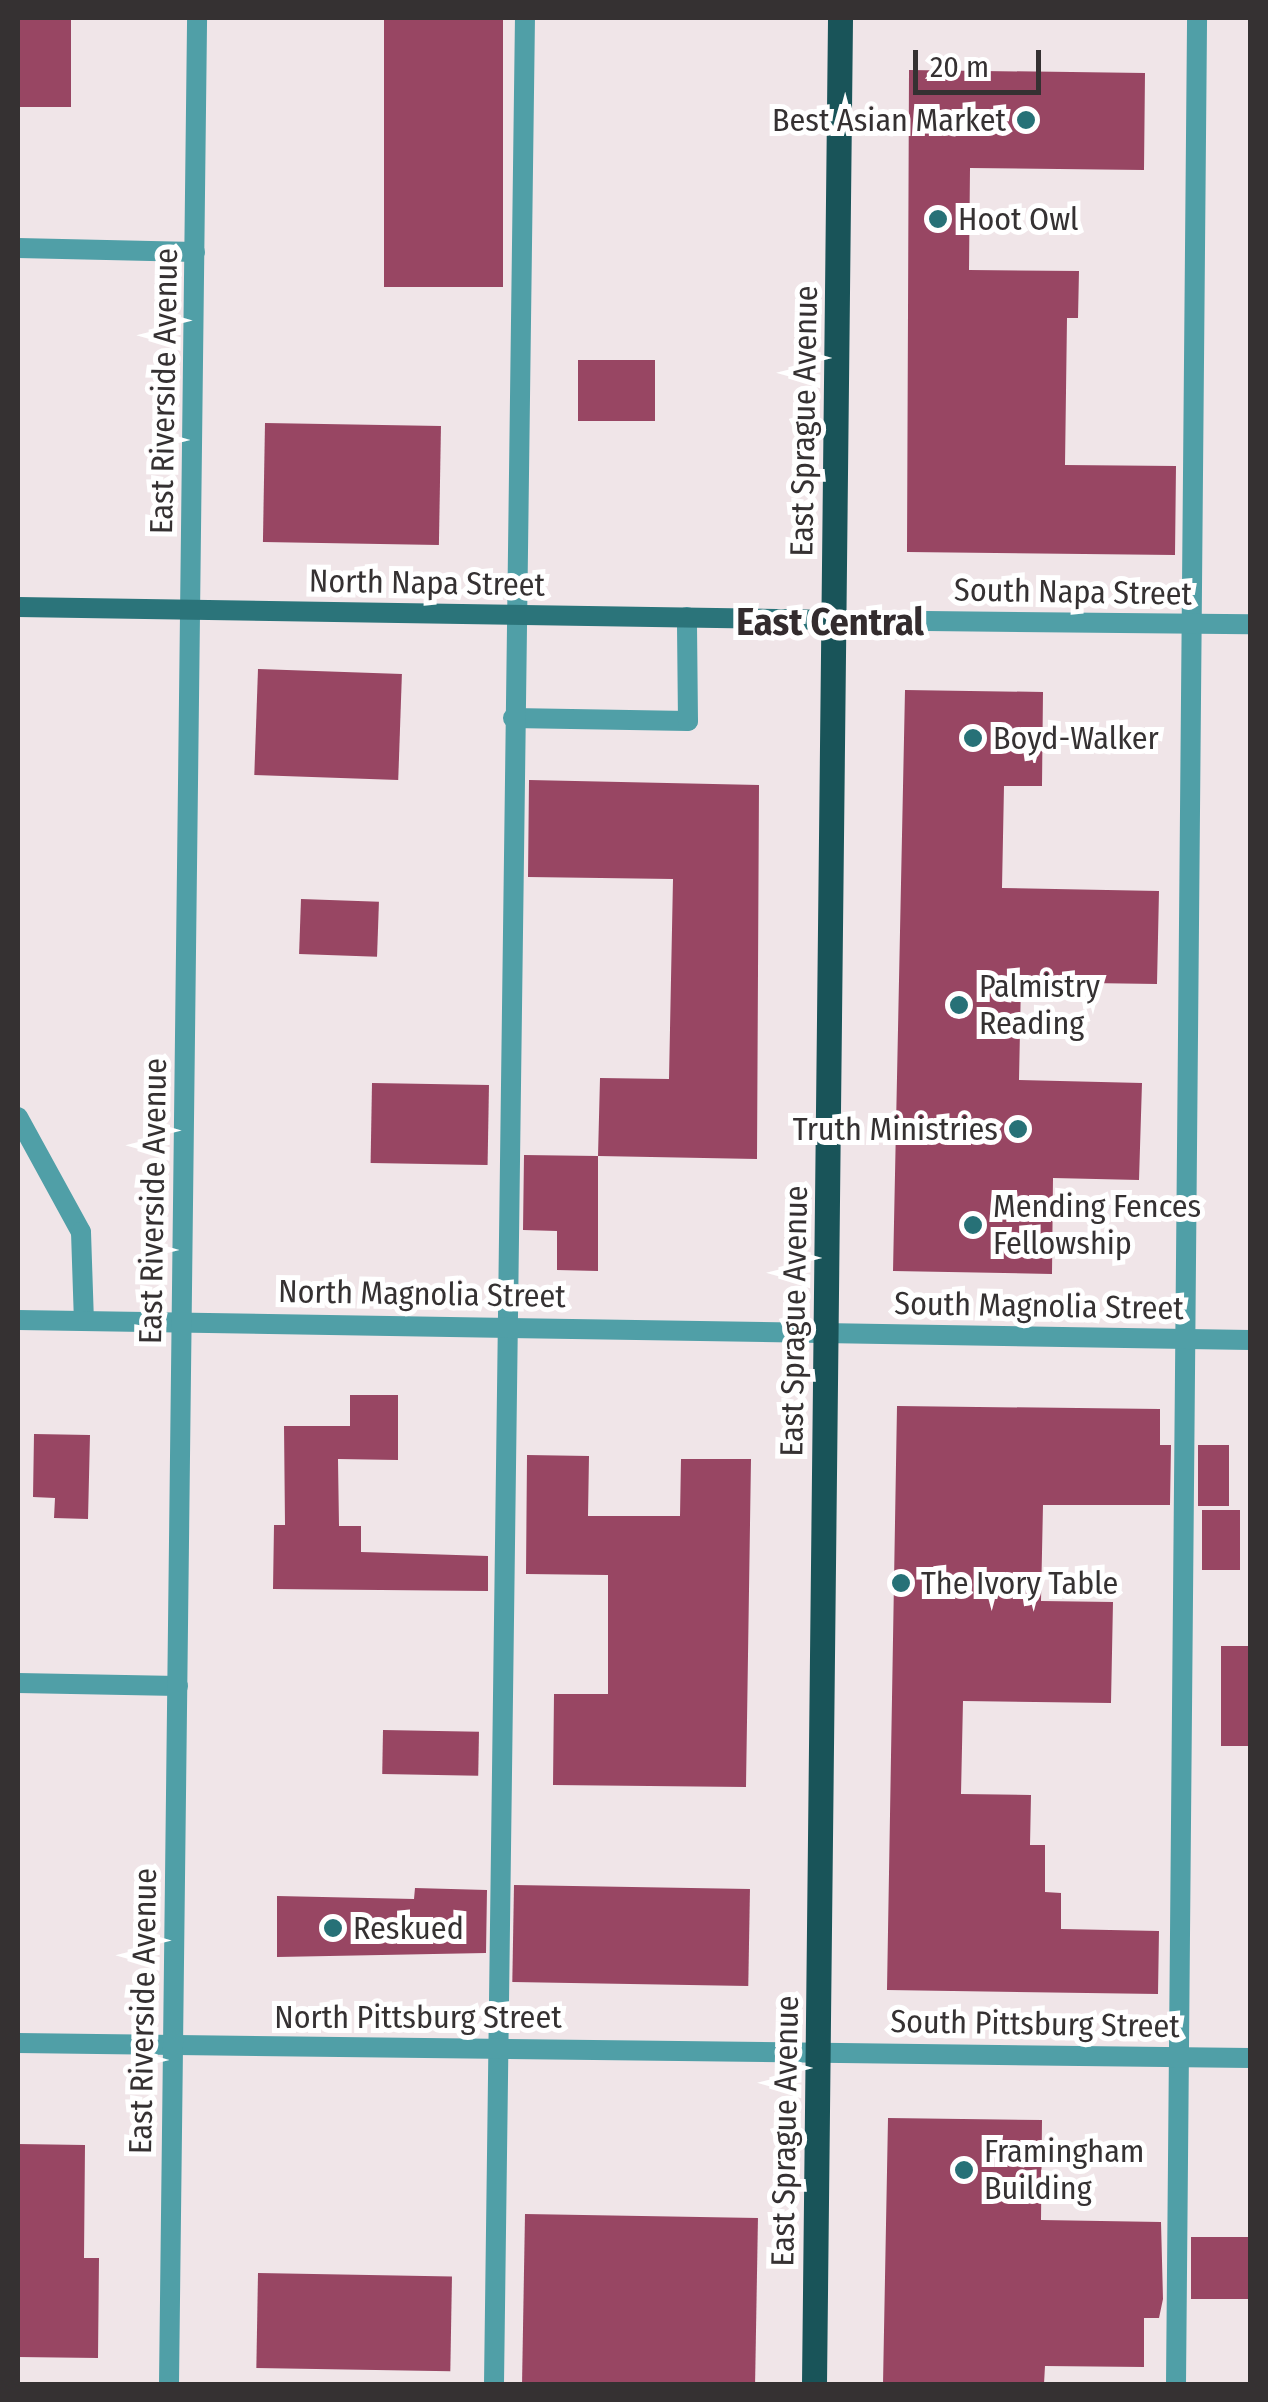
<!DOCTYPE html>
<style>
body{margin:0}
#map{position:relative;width:1268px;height:2402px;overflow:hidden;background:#f0e5e8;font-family:"Fira Sans Condensed",sans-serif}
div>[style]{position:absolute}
.building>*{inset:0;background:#984663;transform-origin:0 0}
.service>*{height:20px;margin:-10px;padding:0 10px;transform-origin:10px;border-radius:10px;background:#509fa7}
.minor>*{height:20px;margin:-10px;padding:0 10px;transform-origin:10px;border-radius:10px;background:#509fa7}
.tertiary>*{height:20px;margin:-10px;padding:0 10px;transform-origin:10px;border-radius:10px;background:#509fa7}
.secondary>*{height:20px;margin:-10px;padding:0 10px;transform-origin:10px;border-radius:10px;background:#2b747a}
.primary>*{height:25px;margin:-12.5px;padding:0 12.5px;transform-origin:12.5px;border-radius:12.5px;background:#195459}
.dots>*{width:28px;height:28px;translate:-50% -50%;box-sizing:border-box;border:5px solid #fff;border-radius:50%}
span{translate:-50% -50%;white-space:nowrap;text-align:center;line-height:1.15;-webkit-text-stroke:10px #fff;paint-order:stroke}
.poi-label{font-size:32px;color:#353132}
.right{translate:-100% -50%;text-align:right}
.left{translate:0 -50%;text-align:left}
.street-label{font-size:32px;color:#353132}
.quarter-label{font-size:38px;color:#332c2e;font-weight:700}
.frame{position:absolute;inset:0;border:20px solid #353132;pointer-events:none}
.scale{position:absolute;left:913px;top:50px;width:128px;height:45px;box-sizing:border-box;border:5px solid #353132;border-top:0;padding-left:12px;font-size:30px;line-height:35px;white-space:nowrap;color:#353132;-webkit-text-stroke:8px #fff;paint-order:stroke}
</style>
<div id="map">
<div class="building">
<div style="left:18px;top:18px;width:53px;height:89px"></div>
<div style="left:384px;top:18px;width:119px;height:269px"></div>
<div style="clip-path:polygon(909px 70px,1145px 73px,1144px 170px,970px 168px,969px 270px,1079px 271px,1078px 318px,1067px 318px,1065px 465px,1176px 466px,1175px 555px,907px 552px)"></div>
<div style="left:578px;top:360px;width:77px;height:61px"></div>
<div style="left:265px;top:423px;width:176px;height:119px;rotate:1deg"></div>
<div style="left:258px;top:669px;width:144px;height:106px;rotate:2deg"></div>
<div style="clip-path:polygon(905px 690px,1043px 692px,1042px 786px,1004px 786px,1002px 888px,1159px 891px,1157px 984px,1021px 982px,1019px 1080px,1142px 1083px,1139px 1180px,1053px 1178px,1052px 1274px,893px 1271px)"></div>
<div style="clip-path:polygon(529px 780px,759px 785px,757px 1159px,598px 1156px,600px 1078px,669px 1079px,673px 879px,528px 877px)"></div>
<div style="left:301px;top:899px;width:78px;height:55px;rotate:2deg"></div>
<div style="left:372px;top:1083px;width:117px;height:80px;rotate:1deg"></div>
<div style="clip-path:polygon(524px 1155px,598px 1156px,598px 1271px,557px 1270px,557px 1231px,523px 1230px)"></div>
<div style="clip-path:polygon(350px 1395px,398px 1395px,398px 1460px,338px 1459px,339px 1526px,361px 1526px,361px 1552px,488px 1556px,488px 1591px,273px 1589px,274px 1525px,285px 1525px,284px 1426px,350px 1426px)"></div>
<div style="clip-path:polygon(897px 1406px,1160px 1409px,1160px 1445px,1171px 1445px,1170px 1505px,1043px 1505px,1041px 1601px,1113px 1602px,1111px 1703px,963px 1701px,961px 1794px,1031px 1795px,1030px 1845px,1045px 1845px,1045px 1892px,1061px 1893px,1061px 1929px,1159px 1931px,1158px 1994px,887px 1990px)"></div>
<div style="clip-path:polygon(34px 1434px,90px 1435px,88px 1519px,54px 1518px,55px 1498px,33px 1497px)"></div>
<div style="left:1198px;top:1445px;width:31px;height:61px"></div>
<div style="clip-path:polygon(527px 1455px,589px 1456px,588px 1516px,680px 1516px,681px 1459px,751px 1459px,746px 1787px,553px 1785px,554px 1694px,608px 1694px,608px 1575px,526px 1574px)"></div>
<div style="left:1202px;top:1510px;width:38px;height:60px"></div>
<div style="left:1221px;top:1646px;width:29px;height:100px"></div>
<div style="left:383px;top:1730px;width:96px;height:44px;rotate:1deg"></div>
<div style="left:514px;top:1885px;width:236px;height:97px;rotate:1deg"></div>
<div style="clip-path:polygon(415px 1888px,487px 1890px,486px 1953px,277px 1957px,277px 1896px,414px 1899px)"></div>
<div style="clip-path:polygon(888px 2118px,1042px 2120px,1041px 2220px,1161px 2222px,1163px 2299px,1159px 2318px,1144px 2318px,1144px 2367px,1045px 2366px,1044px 2384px,883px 2384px)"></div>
<div style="clip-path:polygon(18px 2144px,85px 2145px,84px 2258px,99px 2258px,98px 2358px,18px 2357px)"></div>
<div style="left:525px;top:2214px;width:233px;height:170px;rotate:1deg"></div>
<div style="left:1191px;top:2237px;width:59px;height:62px"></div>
<div style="left:258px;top:2273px;width:194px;height:95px;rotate:1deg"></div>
</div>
<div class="service">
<div style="left:18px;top:248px;width:177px;rotate:1.3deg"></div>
<div style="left:513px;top:718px;width:175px;rotate:1deg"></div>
<div style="left:688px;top:721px;width:104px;rotate:-90.6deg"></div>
<div style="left:18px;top:1117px;width:131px;rotate:61.3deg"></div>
<div style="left:81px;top:1232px;width:89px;rotate:88.1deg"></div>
<div style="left:18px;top:1683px;width:160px;rotate:1.1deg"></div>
<div style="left:494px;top:2384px;width:2366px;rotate:-89.25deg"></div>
<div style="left:1176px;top:2384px;width:2366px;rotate:-89.49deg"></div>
</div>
<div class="minor">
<div style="left:18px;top:1320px;width:1232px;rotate:0.93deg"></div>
<div style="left:18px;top:2043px;width:1232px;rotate:0.7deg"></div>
<div style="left:169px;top:2384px;width:2366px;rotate:-89.32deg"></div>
</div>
<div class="tertiary">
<div style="left:835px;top:620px;width:415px;rotate:0.6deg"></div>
</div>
<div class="secondary">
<div style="left:18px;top:607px;width:817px;rotate:0.91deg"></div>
</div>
<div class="primary">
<div style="left:814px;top:2384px;width:2366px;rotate:-89.37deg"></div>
</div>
<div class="dots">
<div style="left:1026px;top:120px;background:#277177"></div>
<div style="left:938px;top:219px;background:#277177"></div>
<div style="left:973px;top:738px;background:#277177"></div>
<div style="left:959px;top:1005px;background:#277177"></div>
<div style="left:1018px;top:1129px;background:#277177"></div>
<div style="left:973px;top:1225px;background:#277177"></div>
<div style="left:901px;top:1583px;background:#277177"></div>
<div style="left:333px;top:1928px;background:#277177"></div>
<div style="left:964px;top:2170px;background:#277177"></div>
</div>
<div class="poi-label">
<span class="right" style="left:1006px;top:120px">Best Asian Market</span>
<span class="left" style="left:958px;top:219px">Hoot Owl</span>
<span class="left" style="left:993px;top:738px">Boyd-Walker</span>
<span class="left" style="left:979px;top:1005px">Palmistry<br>Reading</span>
<span class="right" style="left:998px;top:1129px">Truth Ministries</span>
<span class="left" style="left:993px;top:1225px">Mending Fences<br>Fellowship</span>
<span class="left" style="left:921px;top:1583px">The Ivory Table</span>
<span class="left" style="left:353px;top:1928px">Reskued</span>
<span class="left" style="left:984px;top:2170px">Framingham<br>Building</span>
</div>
<div class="street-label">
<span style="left:164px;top:391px;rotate:-89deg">East Riverside Avenue</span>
<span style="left:804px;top:421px;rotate:-89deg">East Sprague Avenue</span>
<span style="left:427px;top:583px;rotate:1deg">North Napa Street</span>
<span style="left:1073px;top:592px;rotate:1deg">South Napa Street</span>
<span style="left:153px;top:1201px;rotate:-89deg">East Riverside Avenue</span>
<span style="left:422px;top:1294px;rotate:1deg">North Magnolia Street</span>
<span style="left:1039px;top:1306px;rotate:1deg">South Magnolia Street</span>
<span style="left:794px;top:1321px;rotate:-89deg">East Sprague Avenue</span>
<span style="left:143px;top:2011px;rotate:-89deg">East Riverside Avenue</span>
<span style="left:418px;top:2017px">North Pittsburg Street</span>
<span style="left:1035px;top:2024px;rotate:1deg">South Pittsburg Street</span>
<span style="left:785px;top:2131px;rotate:-89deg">East Sprague Avenue</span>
</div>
<div class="quarter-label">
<span style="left:830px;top:623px">East Central</span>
</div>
<div class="frame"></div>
<div class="scale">20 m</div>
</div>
